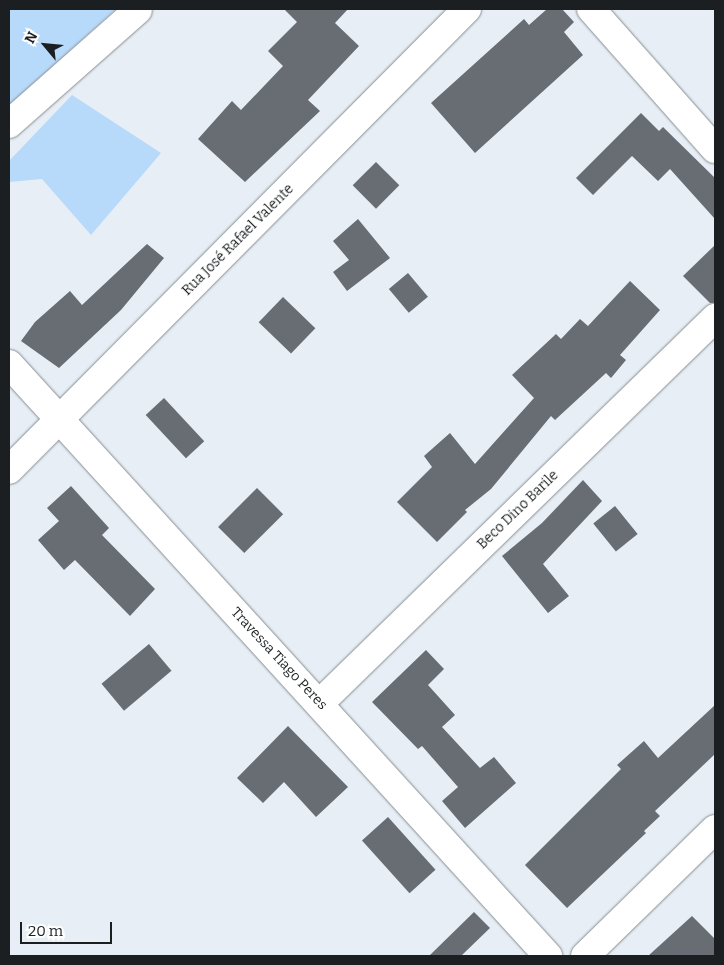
<!DOCTYPE html>
<meta charset="utf-8">
<style>
body{margin:0}
#map{position:relative;width:724px;height:965px;overflow:hidden;background:#e7eef5;font-family:Bitter,serif}
div>[style]{position:absolute}
.green>*{inset:0;background:#b7d9fa}
.building>*{inset:0;background:#676d73;transform-origin:0 0}
.roads{filter:drop-shadow(0 0 1px #878d93) drop-shadow(0 0 1px #878d93)}
.minor>*{height:28px;margin:-14px;padding:0 14px;transform-origin:14px;border-radius:14px;background:#fff}
span{translate:-50% -50%;white-space:nowrap;text-align:center;line-height:1.15;-webkit-text-stroke:5px #fff;paint-order:stroke}
.street-label{font-size:14px;color:#1c1f21}
.frame{position:absolute;inset:0;border:10px solid #1c1f21;pointer-events:none}
.north{position:absolute;left:20px;top:20px;width:50px;height:50px;-webkit-text-stroke:4px #fff;paint-order:stroke;rotate:298deg;font-size:14px;font-weight:700;line-height:20px;text-align:center;color:#1c1f21}
.north::after{content:'';display:block;margin:auto;width:18px;height:22px;background:#1c1f21;clip-path:polygon(50% 0,100% 100%,50% 72%,0 100%)}
.scale{position:absolute;left:20px;top:922px;width:92px;height:22px;box-sizing:border-box;border:2px solid #1c1f21;border-top:0;padding-left:6px;font-size:15px;line-height:18px;white-space:nowrap;color:#1c1f21;-webkit-text-stroke:4px #fff;paint-order:stroke}
</style>
<div id="map">
<div class="green">
<div style="clip-path:polygon(9px 9px,116px 9px,9px 106px)"></div>
<div style="clip-path:polygon(72px 95px,161px 153px,91px 235px,42px 179px,9px 182px,9px 161px)"></div>
</div>
<div class="building">
<div style="clip-path:polygon(284px 9px,348px 9px,335px 23px,359px 46px,308px 100px,320px 111px,245px 182px,198px 139px,232px 101px,241px 110px,283px 66px,268px 51px,297px 22px)"></div>
<div style="clip-path:polygon(547px 9px,562px 9px,574px 22px,564px 32px,583px 55px,475px 153px,431px 103px,524px 19px,529px 25px)"></div>
<div style="clip-path:polygon(641px 113px,659px 131px,663px 127px,715px 178px,715px 219px,670px 169px,658px 181px,632px 156px,593px 195px,576px 178px)"></div>
<div style="left:376px;top:162px;width:33px;height:33px;rotate:45deg"></div>
<div style="clip-path:polygon(358px 219px,390px 258px,347px 291px,333px 272px,349px 260px,333px 241px)"></div>
<div style="clip-path:polygon(147px 244px,164px 258px,121px 310px,59px 368px,21px 341px,35px 322px,70px 291px,82px 305px)"></div>
<div style="clip-path:polygon(715px 245px,715px 303px,710px 303px,683px 276px)"></div>
<div style="left:408px;top:273px;width:31px;height:25px;rotate:50deg"></div>
<div style="clip-path:polygon(630px 281px,660px 310px,620px 355px,626px 360px,611px 378px,606px 373px,555px 420px,551px 416px,491px 489px,465px 510px,467px 512px,437px 542px,397px 502px,432px 467px,424px 456px,450px 433px,475px 464px,534px 398px,512px 375px,556px 334px,561px 339px,580px 319px,588px 326px)"></div>
<div style="left:283px;top:297px;width:45px;height:35px;rotate:44deg"></div>
<div style="left:164px;top:398px;width:59px;height:25px;rotate:47deg"></div>
<div style="clip-path:polygon(583px 480px,602px 501px,543px 564px,569px 596px,548px 613px,502px 556px,542px 523px)"></div>
<div style="clip-path:polygon(71px 486px,109px 528px,102px 535px,155px 589px,130px 616px,75px 560px,64px 570px,38px 540px,59px 521px,47px 508px)"></div>
<div style="left:257px;top:488px;width:37px;height:55px;rotate:45deg"></div>
<div style="left:615px;top:506px;width:36px;height:28px;rotate:51deg"></div>
<div style="left:149px;top:644px;width:35px;height:62px;rotate:50deg"></div>
<div style="clip-path:polygon(426px 650px,444px 669px,428px 685px,455px 715px,442px 727px,480px 768px,494px 757px,516px 783px,465px 828px,442px 801px,458px 787px,422px 746px,418px 749px,372px 702px)"></div>
<div style="clip-path:polygon(715px 705px,715px 754px,655px 811px,660px 816px,644px 831px,646px 833px,567px 908px,525px 865px,621px 769px,617px 765px,644px 741px,658px 758px)"></div>
<div style="clip-path:polygon(288px 726px,348px 787px,316px 817px,284px 782px,263px 803px,237px 778px)"></div>
<div style="left:388px;top:817px;width:71px;height:35px;rotate:48deg"></div>
<div style="clip-path:polygon(474px 912px,490px 928px,461px 956px,429px 956px)"></div>
<div style="clip-path:polygon(692px 916px,715px 939px,715px 956px,648px 956px)"></div>
</div>
<div class="roads">
<div class="minor">
<div style="left:591px;top:9px;width:187px;rotate:48.5deg"></div>
<div style="left:9px;top:124px;width:172px;rotate:-41.5deg"></div>
<div style="left:9px;top:364px;width:801px;rotate:47.68deg"></div>
<div style="left:9px;top:470px;width:650px;rotate:-45.19deg"></div>
<div style="left:320px;top:703px;width:552px;rotate:-44.27deg"></div>
<div style="left:585px;top:956px;width:182px;rotate:-44.3deg"></div>
</div>
</div>
<div class="street-label">
<span style="left:238px;top:240px;rotate:-45deg">Rua José Rafael Valente</span>
<span style="left:518px;top:510px;rotate:-44deg">Beco Dino Barile</span>
<span style="left:279px;top:659px;rotate:47deg">Travessa Tiago Peres</span>
</div>
<div class="frame"></div>
<div class="north">N</div>
<div class="scale">20 m</div>
</div>
